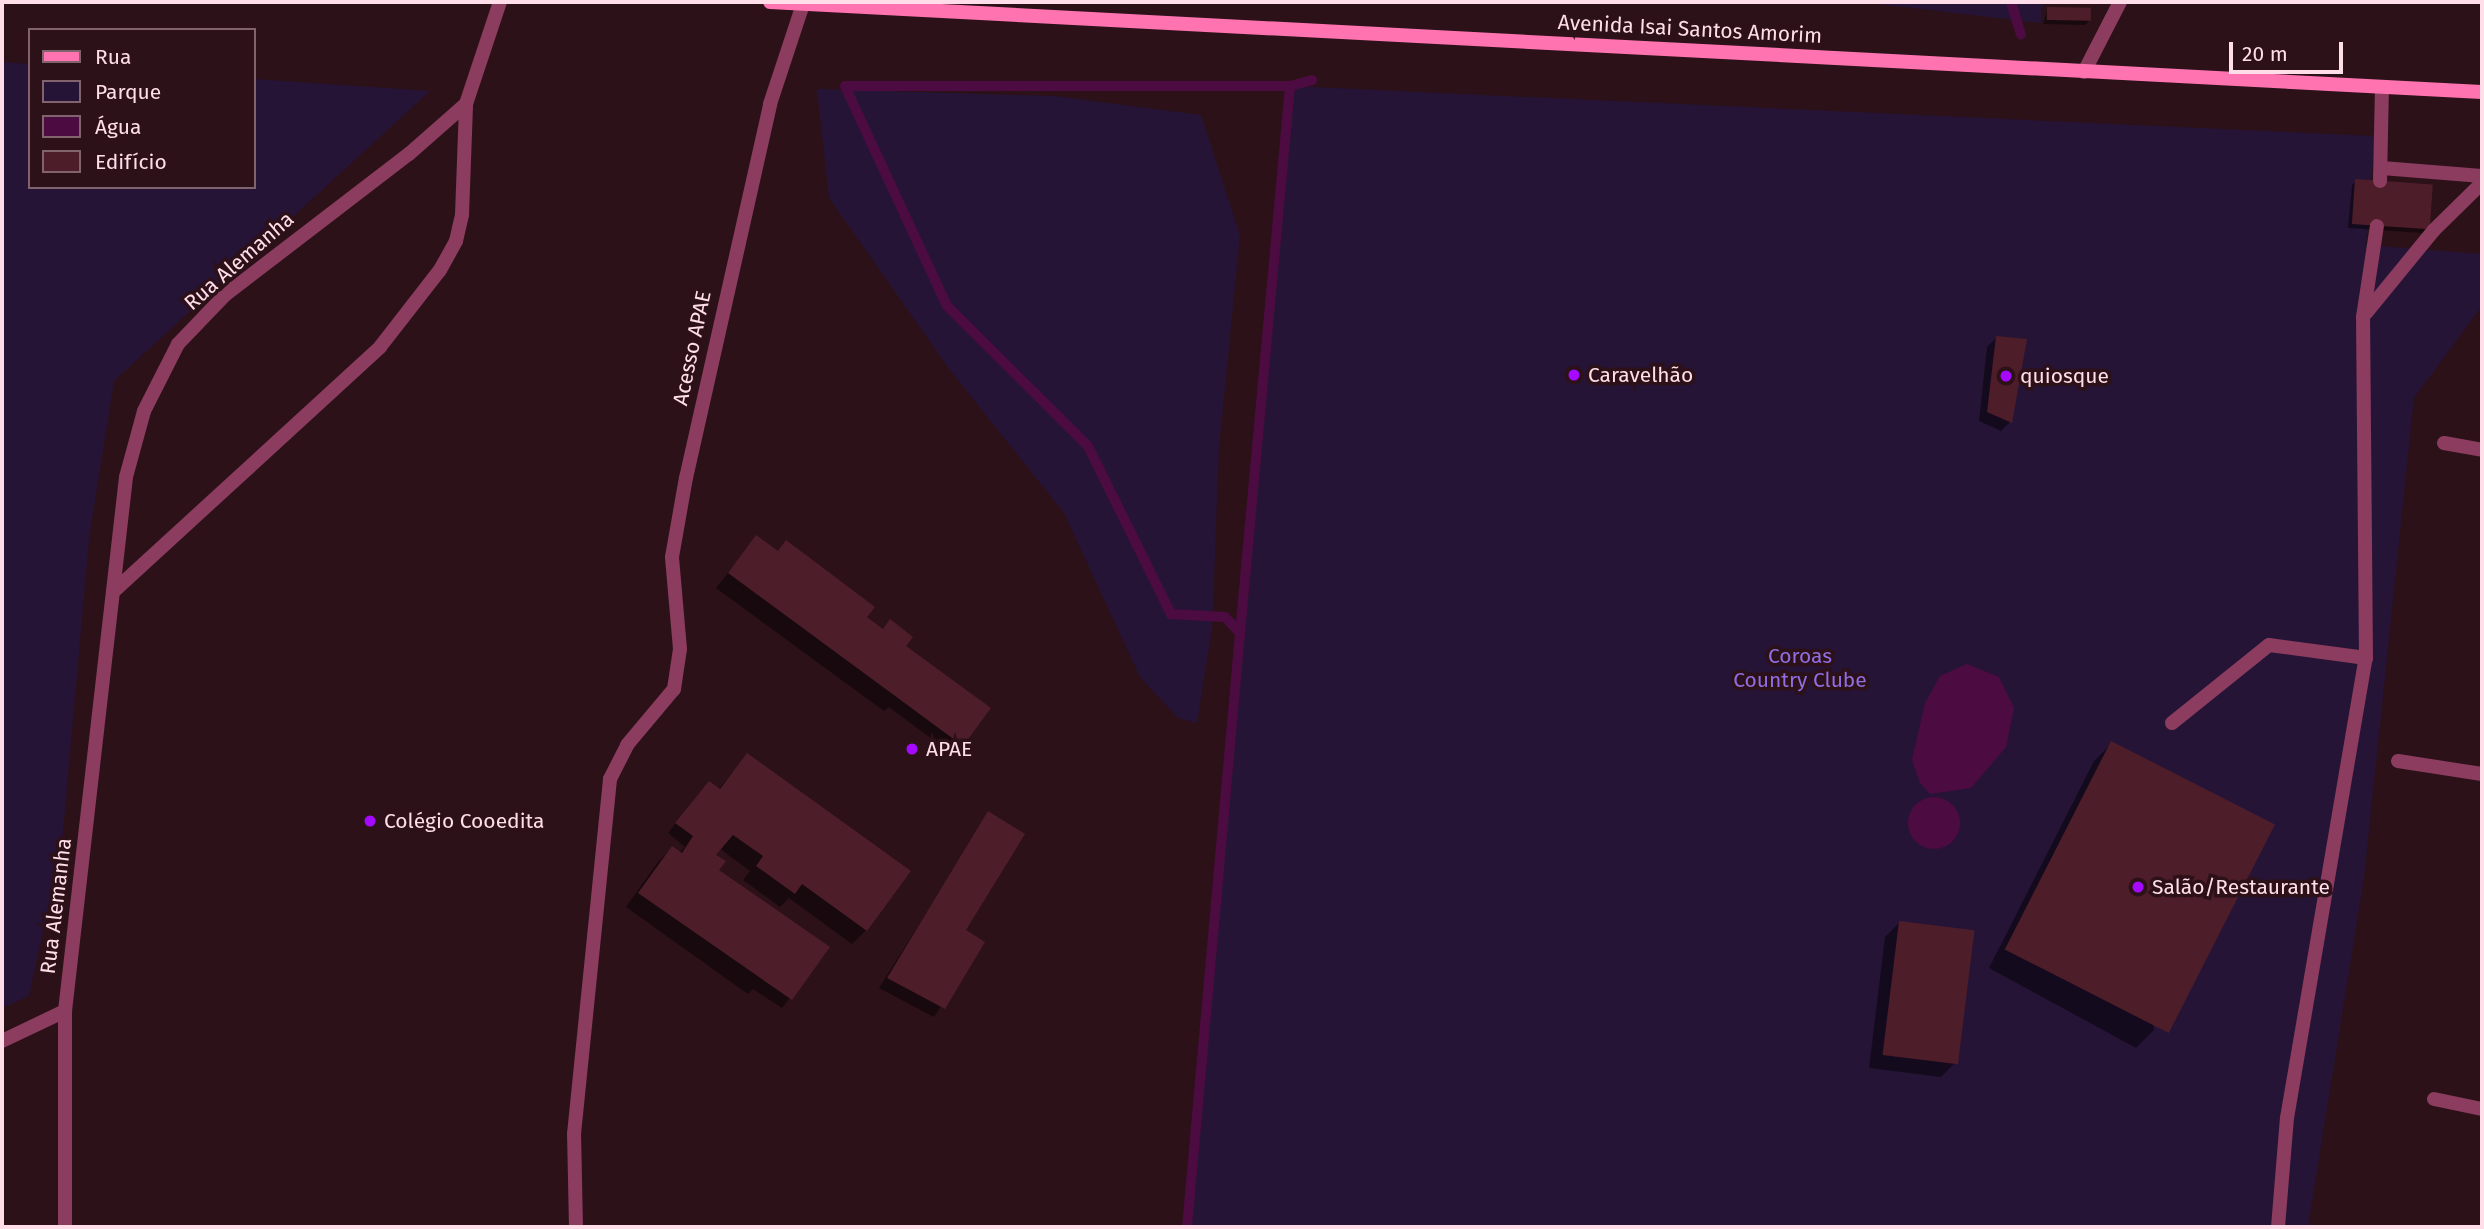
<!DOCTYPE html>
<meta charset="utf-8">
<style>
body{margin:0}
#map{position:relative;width:2484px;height:1229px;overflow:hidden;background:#2c1119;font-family:"Fira Sans",sans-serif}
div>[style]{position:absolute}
.green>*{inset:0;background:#261437}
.water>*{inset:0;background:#4c0b41}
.round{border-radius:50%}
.shadow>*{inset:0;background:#0007}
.stream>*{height:10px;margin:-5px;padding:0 5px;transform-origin:5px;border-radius:5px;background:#4c0b41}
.building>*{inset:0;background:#4e1d2a;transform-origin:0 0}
.service>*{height:14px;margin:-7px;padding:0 7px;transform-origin:7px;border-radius:7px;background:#8c3c5e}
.minor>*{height:14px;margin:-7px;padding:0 7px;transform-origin:7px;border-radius:7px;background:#8c3c5e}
.secondary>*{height:14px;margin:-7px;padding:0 7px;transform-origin:7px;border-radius:7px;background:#ff74b0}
.dots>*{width:19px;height:19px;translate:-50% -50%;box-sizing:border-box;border:4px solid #2c1119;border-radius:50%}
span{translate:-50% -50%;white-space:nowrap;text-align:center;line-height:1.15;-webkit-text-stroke:7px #2c1119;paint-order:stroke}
.street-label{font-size:21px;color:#ffdde9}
.poi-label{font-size:21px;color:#ffdde9}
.left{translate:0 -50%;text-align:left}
.park-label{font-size:21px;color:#906de3}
.frame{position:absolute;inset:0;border:4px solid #ffdde9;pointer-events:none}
.legend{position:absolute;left:28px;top:28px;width:228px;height:161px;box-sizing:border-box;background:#2c1119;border:2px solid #80636c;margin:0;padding:9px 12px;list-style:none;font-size:21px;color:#ffdde9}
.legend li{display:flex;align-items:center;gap:14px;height:35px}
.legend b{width:35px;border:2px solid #80636c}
.scale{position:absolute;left:2229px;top:42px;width:114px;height:32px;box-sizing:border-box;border:4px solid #ffdde9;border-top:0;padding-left:9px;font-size:21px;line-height:24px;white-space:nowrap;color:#ffdde9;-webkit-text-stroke:5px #2c1119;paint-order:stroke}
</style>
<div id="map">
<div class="green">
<div style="clip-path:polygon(1861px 2px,2043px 2px,2041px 23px)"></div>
<div style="clip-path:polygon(2px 62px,30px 64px,30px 187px,254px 187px,254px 79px,430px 91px,114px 381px,89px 539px,62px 843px,29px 996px,2px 1008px)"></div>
<div style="clip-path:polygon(1290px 86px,2375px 136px,2366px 245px,2482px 254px,2482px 306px,2414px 398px,2364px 878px,2308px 1227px,1187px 1227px)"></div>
<div style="clip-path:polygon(817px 89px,1054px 96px,1201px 115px,1240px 235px,1219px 448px,1212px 629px,1197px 723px,1178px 718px,1140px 677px,1064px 513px,950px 370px,829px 198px)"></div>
</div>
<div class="water">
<div style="clip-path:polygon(1967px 664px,1999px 677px,2014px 708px,2006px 747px,1971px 788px,1930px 794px,1920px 783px,1912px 760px,1925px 703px,1940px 676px)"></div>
<div class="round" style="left:1908px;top:797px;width:52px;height:52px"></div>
</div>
<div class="shadow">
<div style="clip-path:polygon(2048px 9px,2089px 21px,2085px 25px,2043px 24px)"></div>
<div style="clip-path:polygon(2356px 181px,2427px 229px,2423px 233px,2348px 228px,2352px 185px)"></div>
<div style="clip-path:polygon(1996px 338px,2010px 422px,2001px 431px,1979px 421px,1987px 347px)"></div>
<div style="clip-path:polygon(756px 538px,777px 552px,786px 543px,882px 630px,890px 622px,962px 745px,952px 754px,889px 707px,884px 711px,716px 588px)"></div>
<div style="clip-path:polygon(2112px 743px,2154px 1030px,2136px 1048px,1989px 968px,2094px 761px)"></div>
<div style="clip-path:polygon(747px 755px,866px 930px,852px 944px,789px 898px,780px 907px,743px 880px,750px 871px,719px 848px,714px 854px,717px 871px,827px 948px,782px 1008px,753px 989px,748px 994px,626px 907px,658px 862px,672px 848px,679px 853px,685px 847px,668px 833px,700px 792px,718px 790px)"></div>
<div style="clip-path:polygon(989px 814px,964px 930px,983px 942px,934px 1017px,879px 988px)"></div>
<div style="clip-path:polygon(1899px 923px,1955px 1063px,1941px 1077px,1869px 1068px,1885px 937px)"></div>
</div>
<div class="stream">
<div style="left:2011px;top:2px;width:34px;rotate:73deg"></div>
<div style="left:1240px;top:633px;width:549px;rotate:-84.78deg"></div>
<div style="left:1290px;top:86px;width:23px;rotate:-15deg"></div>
<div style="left:1187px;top:1227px;width:596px;rotate:-84.9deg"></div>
<div style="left:1240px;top:633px;width:22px;rotate:-133deg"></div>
<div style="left:1225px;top:617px;width:54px;rotate:-176.8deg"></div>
<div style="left:1171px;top:614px;width:187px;rotate:-116.3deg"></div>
<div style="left:1088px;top:446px;width:199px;rotate:-135.2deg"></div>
<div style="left:947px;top:306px;width:242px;rotate:-114.9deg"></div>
<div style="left:845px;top:86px;width:445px"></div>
</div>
<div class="building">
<div style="left:2047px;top:7px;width:44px;height:13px;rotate:1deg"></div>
<div style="left:2355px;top:179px;width:78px;height:45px;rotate:4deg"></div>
<div style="clip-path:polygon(1996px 336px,2027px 339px,2012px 423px,1987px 412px)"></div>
<div style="clip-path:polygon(756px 535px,778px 551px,786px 540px,875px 607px,867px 617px,883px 629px,890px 619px,913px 637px,906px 646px,991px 708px,963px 746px,728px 573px)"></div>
<div style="left:2111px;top:741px;width:184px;height:234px;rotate:27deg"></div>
<div style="clip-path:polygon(747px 753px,911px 871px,867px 931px,802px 884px,795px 894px,756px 866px,763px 856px,733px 835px,716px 855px,726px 861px,719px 870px,830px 947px,792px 1000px,638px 893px,672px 846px,682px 853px,693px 836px,675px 823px,709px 781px,720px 789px)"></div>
<div style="clip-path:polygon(988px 811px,1025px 834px,966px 930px,985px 942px,945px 1009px,887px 978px)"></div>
<div style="left:1899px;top:921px;width:76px;height:135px;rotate:7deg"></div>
</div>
<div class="service">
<div style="left:2084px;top:72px;width:79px;rotate:-62.8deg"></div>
<div style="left:2382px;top:168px;width:100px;rotate:4.6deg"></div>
<div style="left:2380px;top:181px;width:94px;rotate:-88.8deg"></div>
<div style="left:2366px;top:313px;width:107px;rotate:-50.7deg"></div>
<div style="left:2434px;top:230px;width:67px;rotate:-44.4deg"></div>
<div style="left:2172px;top:723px;width:124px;rotate:-38.8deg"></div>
<div style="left:2269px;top:645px;width:98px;rotate:7.6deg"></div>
<div style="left:2366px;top:658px;width:341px;rotate:-90.5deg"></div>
<div style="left:2363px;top:317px;width:92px;rotate:-81.3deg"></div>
<div style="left:576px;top:1227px;width:93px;rotate:-91.2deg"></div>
<div style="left:574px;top:1134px;width:357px;rotate:-84.2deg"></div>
<div style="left:610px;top:779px;width:38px;rotate:-63deg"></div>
<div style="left:627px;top:745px;width:73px;rotate:-50deg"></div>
<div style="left:674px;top:689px;width:40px;rotate:-81.5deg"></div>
<div style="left:680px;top:649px;width:92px;rotate:-95deg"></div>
<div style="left:672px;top:557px;width:80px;rotate:-80deg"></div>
<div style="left:686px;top:478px;width:383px;rotate:-77.3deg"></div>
<div style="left:770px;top:104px;width:105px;rotate:-71.7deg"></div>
<div style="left:2278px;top:1227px;width:109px;rotate:-85.3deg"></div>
<div style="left:2287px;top:1118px;width:467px;rotate:-80.3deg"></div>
</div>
<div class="minor">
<div style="left:2444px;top:443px;width:39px;rotate:10deg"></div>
<div style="left:114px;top:591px;width:361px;rotate:-42.5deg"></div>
<div style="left:380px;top:347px;width:98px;rotate:-52.1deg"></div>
<div style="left:440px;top:270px;width:33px;rotate:-61deg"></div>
<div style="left:456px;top:241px;width:27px;rotate:-77deg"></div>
<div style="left:462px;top:215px;width:111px;rotate:-87.9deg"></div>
<div style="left:466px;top:104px;width:108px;rotate:-71.6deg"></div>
<div style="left:2398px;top:761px;width:85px;rotate:8.8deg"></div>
<div style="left:2px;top:1041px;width:70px;rotate:-25.5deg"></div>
<div style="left:2434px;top:1099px;width:49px;rotate:11.8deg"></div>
<div style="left:65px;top:1227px;width:216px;rotate:-90deg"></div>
<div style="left:65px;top:1011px;width:537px;rotate:-83.48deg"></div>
<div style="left:126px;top:477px;width:68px;rotate:-74.7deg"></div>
<div style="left:144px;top:411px;width:75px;rotate:-63.1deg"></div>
<div style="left:178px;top:344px;width:68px;rotate:-46.2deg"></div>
<div style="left:225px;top:295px;width:232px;rotate:-37.5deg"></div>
<div style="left:409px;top:154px;width:76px;rotate:-41.3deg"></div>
</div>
<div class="secondary">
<div style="left:770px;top:2px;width:1714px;rotate:3.01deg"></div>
</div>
<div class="dots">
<div style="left:1574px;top:375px;background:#a609ff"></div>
<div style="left:2006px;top:376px;background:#a609ff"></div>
<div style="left:912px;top:749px;background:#a609ff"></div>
<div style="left:370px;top:821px;background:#a609ff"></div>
<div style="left:2138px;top:887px;background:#a609ff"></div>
</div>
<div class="street-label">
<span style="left:1690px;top:29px;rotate:3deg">Avenida Isai Santos Amorim</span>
<span style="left:239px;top:261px;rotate:-41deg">Rua Alemanha</span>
<span style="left:692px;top:348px;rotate:-78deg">Acesso APAE</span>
<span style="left:56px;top:906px;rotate:-83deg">Rua Alemanha</span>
</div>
<div class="poi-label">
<span class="left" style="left:1588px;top:375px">Caravelhão</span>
<span class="left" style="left:2020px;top:376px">quiosque</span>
<span class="left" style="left:926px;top:749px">APAE</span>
<span class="left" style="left:384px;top:821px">Colégio Cooedita</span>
<span class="left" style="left:2152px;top:887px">Salão/Restaurante</span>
</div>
<div class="park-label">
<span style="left:1800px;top:668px">Coroas<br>Country Clube</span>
</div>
<div class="frame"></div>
<ul class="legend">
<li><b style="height:9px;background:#ff74b0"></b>Rua</li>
<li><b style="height:19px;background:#261437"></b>Parque</li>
<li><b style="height:19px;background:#4c0b41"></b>Água</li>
<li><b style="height:19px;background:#4e1d2a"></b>Edifício</li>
</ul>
<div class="scale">20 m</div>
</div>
